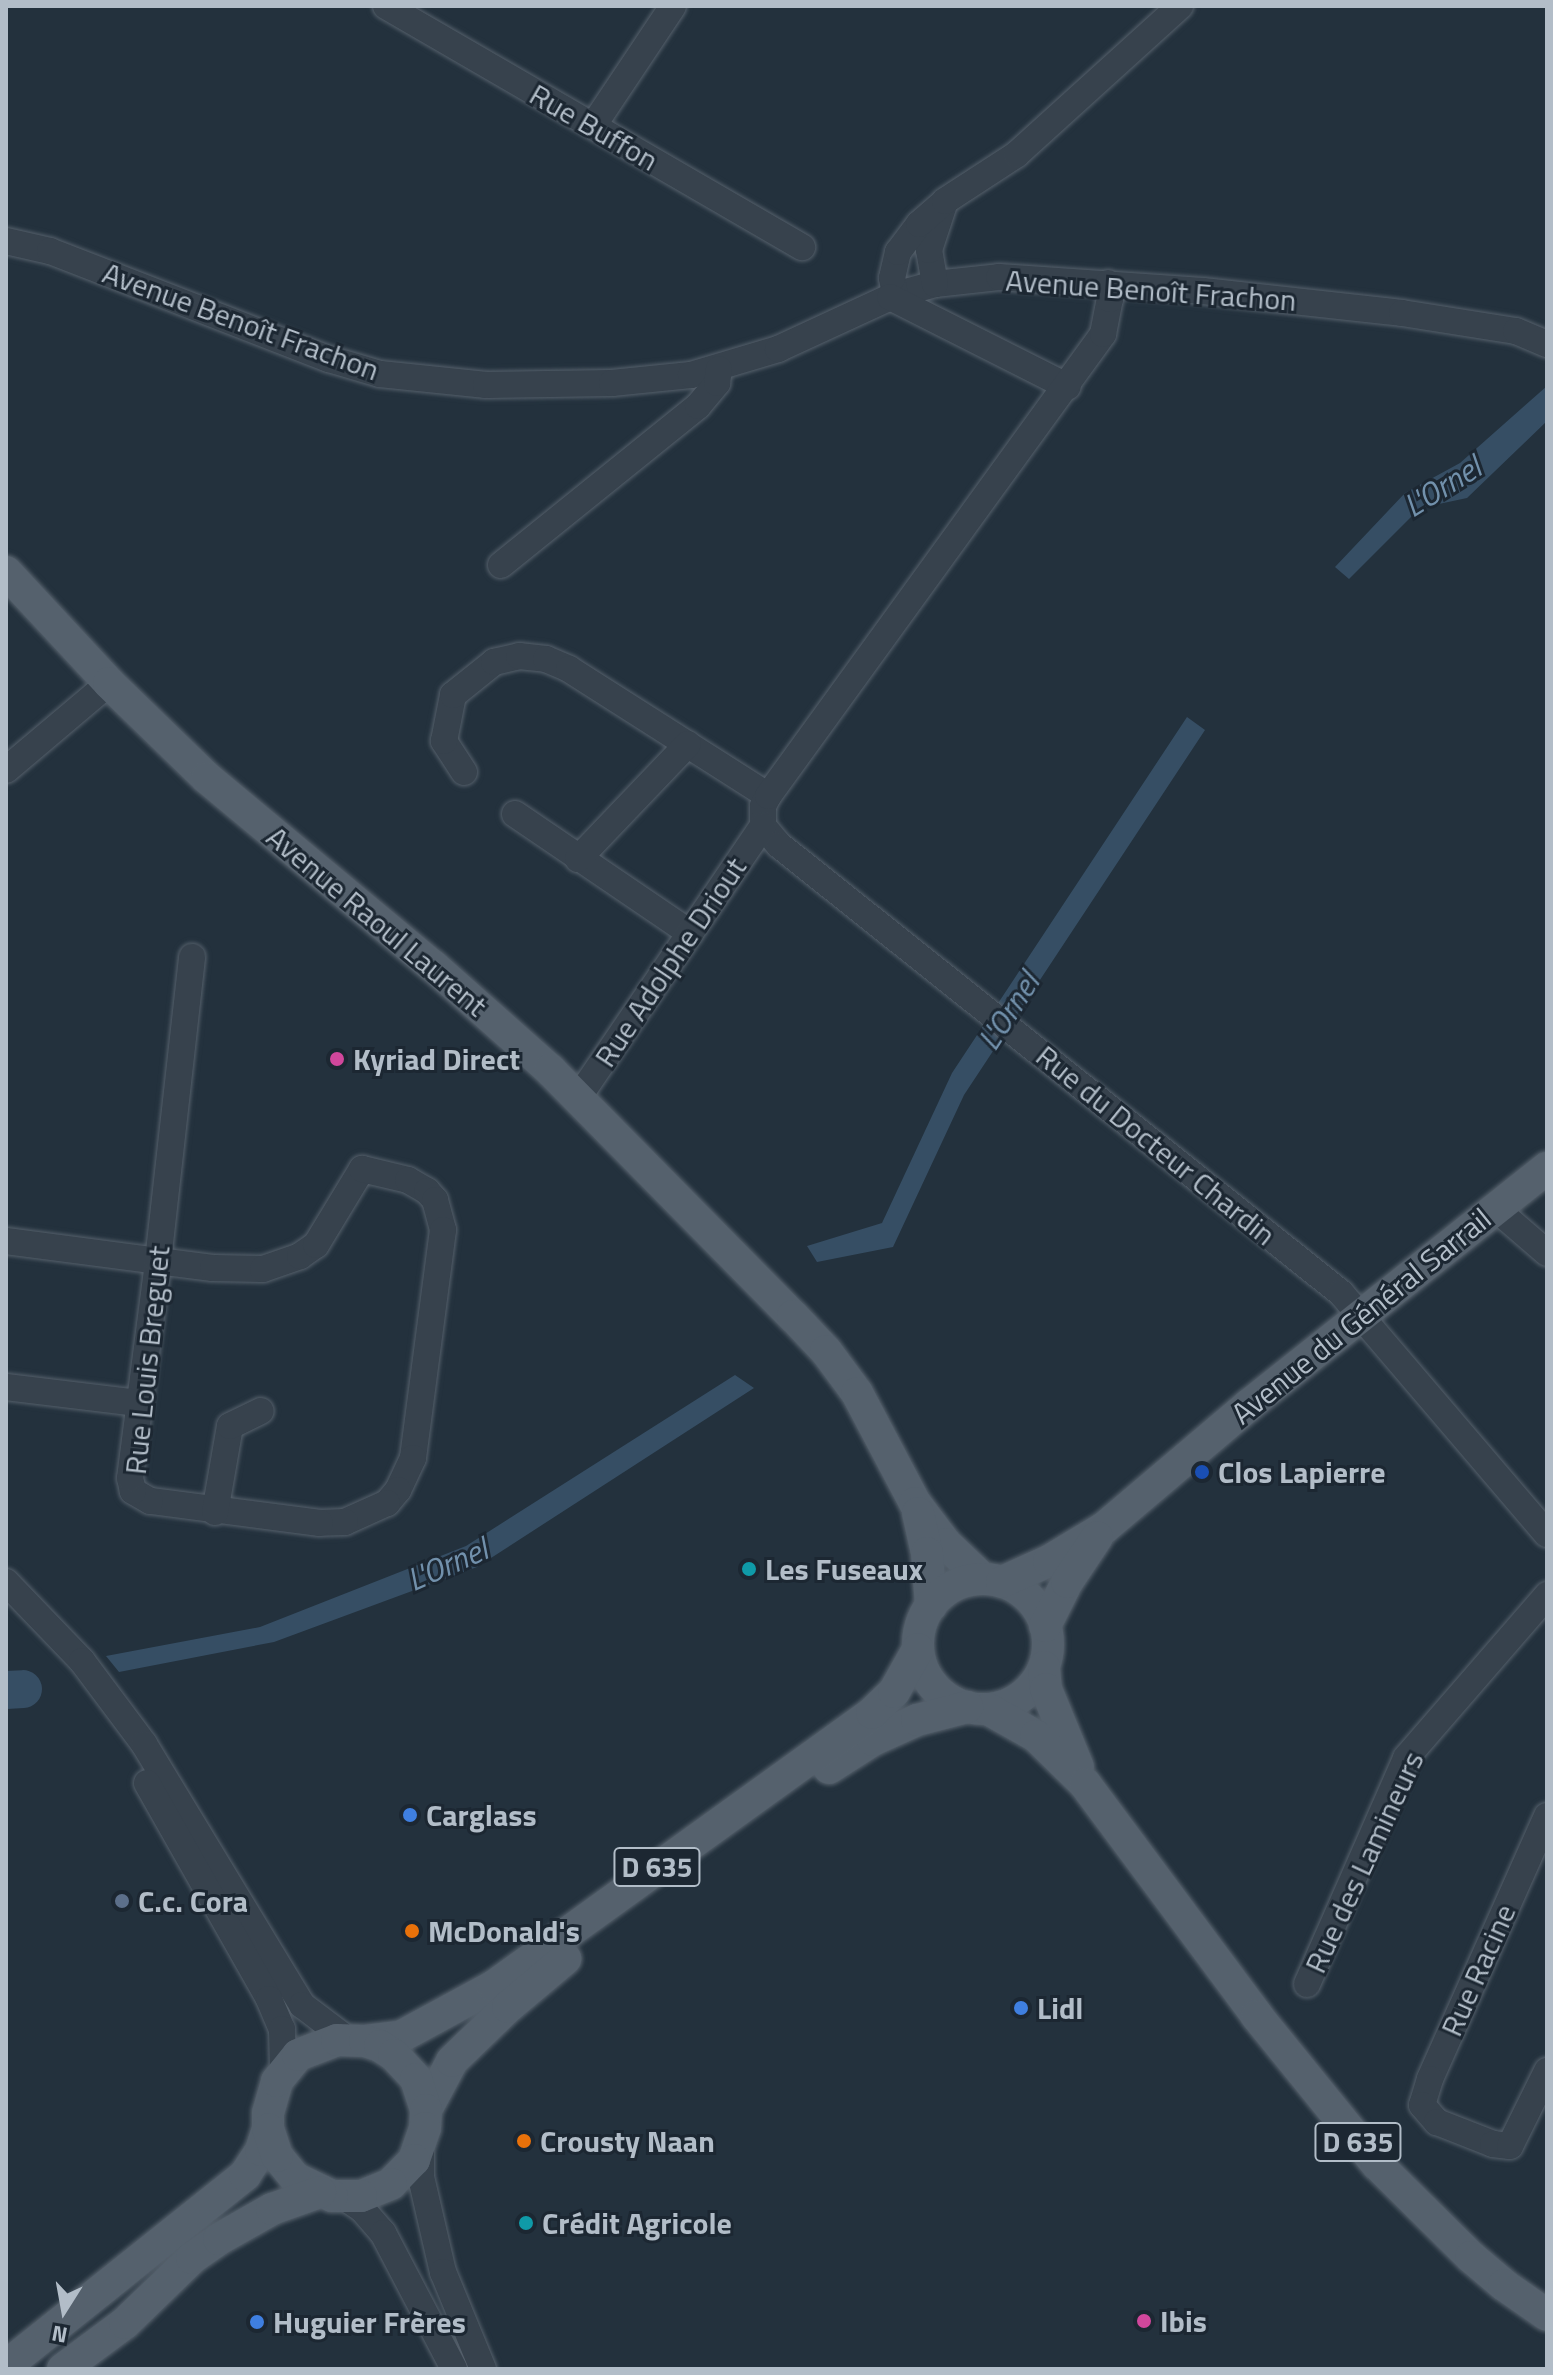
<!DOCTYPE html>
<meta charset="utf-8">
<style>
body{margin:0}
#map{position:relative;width:1553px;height:2375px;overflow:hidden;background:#23313d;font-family:"Titillium Web",sans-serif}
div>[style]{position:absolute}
.water>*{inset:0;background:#364e64}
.river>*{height:38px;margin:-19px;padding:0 19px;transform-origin:19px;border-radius:19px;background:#364e64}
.roads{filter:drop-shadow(0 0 2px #55606b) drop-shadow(0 0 2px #55606b)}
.minor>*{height:26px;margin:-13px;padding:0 13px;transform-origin:13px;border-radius:13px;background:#37424d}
.major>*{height:32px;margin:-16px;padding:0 16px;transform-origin:16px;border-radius:16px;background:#55616d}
.major>.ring{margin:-16px;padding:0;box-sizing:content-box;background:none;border:32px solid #55616d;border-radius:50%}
.dots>*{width:22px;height:22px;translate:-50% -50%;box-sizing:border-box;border:4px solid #1c2732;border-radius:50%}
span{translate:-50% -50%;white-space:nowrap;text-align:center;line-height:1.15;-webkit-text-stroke:6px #1c2732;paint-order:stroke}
.shield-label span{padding:2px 6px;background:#1c2732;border:2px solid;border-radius:6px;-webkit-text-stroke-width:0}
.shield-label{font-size:28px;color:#b2bdc8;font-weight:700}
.street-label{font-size:30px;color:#b2bdc8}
.poi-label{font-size:30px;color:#b2bdc8;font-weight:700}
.left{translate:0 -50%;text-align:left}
.water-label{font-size:32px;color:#7291ac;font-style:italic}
.frame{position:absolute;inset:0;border:8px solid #b2bdc8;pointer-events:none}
.north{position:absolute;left:24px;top:2271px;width:80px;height:80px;-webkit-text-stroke:6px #1c2732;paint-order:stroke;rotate:191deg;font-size:22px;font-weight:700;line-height:32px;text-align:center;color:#b2bdc8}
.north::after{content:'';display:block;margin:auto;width:28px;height:36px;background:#b2bdc8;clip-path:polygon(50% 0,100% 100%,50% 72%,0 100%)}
</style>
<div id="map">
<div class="water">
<div style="clip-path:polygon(1547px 386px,1547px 421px,1467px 498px,1420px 508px,1349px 579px,1335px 567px,1405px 493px,1460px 463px)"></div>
<div style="clip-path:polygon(1187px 717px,1205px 730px,964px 1095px,893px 1247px,817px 1262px,807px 1246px,882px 1223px,952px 1073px)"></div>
<div style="clip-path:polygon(735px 1375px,754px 1388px,477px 1567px,274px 1642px,119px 1672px,106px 1656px,260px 1627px,466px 1546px)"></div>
<div style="clip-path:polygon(18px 1675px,21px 1696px,6px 1697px,6px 1676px)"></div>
</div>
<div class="river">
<div style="left:6px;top:1690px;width:17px;rotate:-3deg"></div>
</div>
<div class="roads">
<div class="minor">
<div style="left:386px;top:6px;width:481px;rotate:30.1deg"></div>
<div style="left:593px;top:126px;width:144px;rotate:-56.3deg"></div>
<div style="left:6px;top:241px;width:45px;rotate:12.8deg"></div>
<div style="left:50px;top:251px;width:299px;rotate:21.2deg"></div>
<div style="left:329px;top:359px;width:53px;rotate:16.4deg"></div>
<div style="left:380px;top:374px;width:107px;rotate:5.9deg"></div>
<div style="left:486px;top:385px;width:126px;rotate:-0.9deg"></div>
<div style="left:612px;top:383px;width:79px;rotate:-5.8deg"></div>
<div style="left:691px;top:375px;width:91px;rotate:-16.6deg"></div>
<div style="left:778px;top:349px;width:129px;rotate:-24.8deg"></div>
<div style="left:895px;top:295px;width:41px;rotate:-15.4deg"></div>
<div style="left:935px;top:284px;width:64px;rotate:-6.2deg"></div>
<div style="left:999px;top:277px;width:204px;rotate:3.9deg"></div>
<div style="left:1203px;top:291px;width:200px;rotate:6.3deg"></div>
<div style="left:1402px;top:313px;width:115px;rotate:9deg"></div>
<div style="left:1516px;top:331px;width:34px;rotate:23deg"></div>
<div style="left:935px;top:284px;width:35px;rotate:-100deg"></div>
<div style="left:929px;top:250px;width:48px;rotate:-71.9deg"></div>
<div style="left:895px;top:295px;width:17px;rotate:-100deg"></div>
<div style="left:892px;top:278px;width:27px;rotate:-77deg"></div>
<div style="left:898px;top:252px;width:35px;rotate:-53deg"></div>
<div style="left:919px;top:224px;width:35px;rotate:-41deg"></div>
<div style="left:945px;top:201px;width:86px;rotate:-33.1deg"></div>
<div style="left:1017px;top:154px;width:220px;rotate:-42.2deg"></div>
<div style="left:890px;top:297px;width:199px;rotate:26.8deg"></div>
<div style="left:501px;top:565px;width:253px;rotate:-38.9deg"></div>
<div style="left:698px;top:406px;width:30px;rotate:-50deg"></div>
<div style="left:717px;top:383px;width:14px;rotate:-82deg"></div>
<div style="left:6px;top:770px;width:135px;rotate:-40.2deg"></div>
<div style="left:464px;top:772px;width:37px;rotate:-123deg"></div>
<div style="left:444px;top:741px;width:47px;rotate:-78.9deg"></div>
<div style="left:453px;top:695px;width:53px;rotate:-38.8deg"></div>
<div style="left:494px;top:662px;width:26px;rotate:-13deg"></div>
<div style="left:519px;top:656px;width:27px;rotate:6deg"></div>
<div style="left:546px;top:659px;width:25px;rotate:23deg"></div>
<div style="left:569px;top:669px;width:236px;rotate:32.5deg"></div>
<div style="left:515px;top:814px;width:212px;rotate:34.2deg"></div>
<div style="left:763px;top:826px;width:25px;rotate:50deg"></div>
<div style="left:779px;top:845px;width:719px;rotate:38.56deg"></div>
<div style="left:1341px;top:1293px;width:317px;rotate:49.5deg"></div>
<div style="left:763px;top:826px;width:20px;rotate:-90deg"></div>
<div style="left:763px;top:806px;width:11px;rotate:-63deg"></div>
<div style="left:768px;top:796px;width:571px;rotate:-54.05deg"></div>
<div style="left:1103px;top:334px;width:36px;rotate:-79deg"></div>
<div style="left:1110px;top:299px;width:16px;rotate:-97deg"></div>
<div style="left:578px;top:859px;width:159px;rotate:-46.3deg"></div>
<div style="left:578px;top:1098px;width:329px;rotate:-55.8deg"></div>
<div style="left:1496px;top:1209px;width:67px;rotate:40.8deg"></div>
<div style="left:6px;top:1241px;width:153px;rotate:7.5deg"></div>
<div style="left:158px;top:1261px;width:55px;rotate:7.3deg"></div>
<div style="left:213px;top:1268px;width:50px;rotate:1.1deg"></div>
<div style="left:263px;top:1269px;width:39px;rotate:-19deg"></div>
<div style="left:300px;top:1256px;width:19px;rotate:-35deg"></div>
<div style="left:316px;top:1245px;width:89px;rotate:-58.8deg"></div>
<div style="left:362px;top:1169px;width:47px;rotate:13.4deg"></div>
<div style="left:408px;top:1180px;width:22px;rotate:30deg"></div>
<div style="left:427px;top:1191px;width:12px;rotate:48deg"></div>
<div style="left:435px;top:1200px;width:31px;rotate:75deg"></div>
<div style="left:443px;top:1230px;width:230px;rotate:97.5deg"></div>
<div style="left:413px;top:1458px;width:35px;rotate:115deg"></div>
<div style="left:398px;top:1490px;width:17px;rotate:130deg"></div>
<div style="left:387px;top:1503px;width:46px;rotate:155.7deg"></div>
<div style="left:345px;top:1522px;width:25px;rotate:178deg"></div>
<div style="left:320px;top:1523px;width:171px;rotate:-172.6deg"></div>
<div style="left:150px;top:1501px;width:20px;rotate:-150deg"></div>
<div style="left:133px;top:1491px;width:13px;rotate:-103deg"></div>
<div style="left:130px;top:1478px;width:219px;rotate:-82.6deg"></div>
<div style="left:158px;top:1261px;width:306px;rotate:-83.6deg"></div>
<div style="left:6px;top:1387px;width:133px;rotate:6.9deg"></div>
<div style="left:215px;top:1512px;width:87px;rotate:-80.1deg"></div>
<div style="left:230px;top:1426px;width:34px;rotate:-26deg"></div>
<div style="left:6px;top:1582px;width:110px;rotate:46.1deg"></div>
<div style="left:82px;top:1661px;width:104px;rotate:53.2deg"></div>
<div style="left:144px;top:1744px;width:305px;rotate:58.8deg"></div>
<div style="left:302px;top:2005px;width:56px;rotate:37.1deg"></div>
<div style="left:147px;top:1783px;width:248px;rotate:60.5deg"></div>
<div style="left:269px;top:1999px;width:33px;rotate:67deg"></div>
<div style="left:282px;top:2029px;width:42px;rotate:88.6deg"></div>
<div style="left:1547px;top:1816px;width:288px;rotate:114deg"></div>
<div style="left:1430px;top:2079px;width:27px;rotate:107deg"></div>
<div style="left:1422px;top:2105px;width:23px;rotate:49deg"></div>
<div style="left:1437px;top:2122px;width:60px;rotate:21.4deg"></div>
<div style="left:1493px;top:2144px;width:17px;rotate:7deg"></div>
<div style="left:1510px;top:2146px;width:84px;rotate:-63.7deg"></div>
<div style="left:1307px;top:1984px;width:247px;rotate:-66.3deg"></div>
<div style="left:1406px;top:1758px;width:216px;rotate:-49.1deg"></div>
<div style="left:421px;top:2145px;width:32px;rotate:90deg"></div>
<div style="left:421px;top:2177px;width:98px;rotate:77deg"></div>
<div style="left:443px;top:2272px;width:105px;rotate:67.6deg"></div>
<div style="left:344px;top:2197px;width:22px;rotate:34deg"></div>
<div style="left:362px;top:2209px;width:32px;rotate:49deg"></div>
<div style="left:383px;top:2233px;width:153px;rotate:62.4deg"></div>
</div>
<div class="major">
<div style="left:6px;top:572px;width:151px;rotate:47.1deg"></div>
<div style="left:109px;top:683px;width:136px;rotate:44.1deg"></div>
<div style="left:207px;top:778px;width:294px;rotate:39.8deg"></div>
<div style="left:433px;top:966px;width:157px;rotate:41.6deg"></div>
<div style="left:550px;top:1070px;width:346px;rotate:45.4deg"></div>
<div style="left:793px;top:1316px;width:48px;rotate:46.7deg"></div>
<div style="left:826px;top:1351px;width:52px;rotate:53.6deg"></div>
<div style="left:857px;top:1393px;width:124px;rotate:62.2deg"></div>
<div style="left:915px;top:1503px;width:51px;rotate:52.9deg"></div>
<div style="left:946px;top:1544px;width:51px;rotate:43.4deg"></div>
<div style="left:918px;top:1513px;width:41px;rotate:77.3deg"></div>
<div style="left:927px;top:1553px;width:53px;rotate:85.7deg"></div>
<div class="ring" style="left:918px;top:1579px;width:98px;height:98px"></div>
<div style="left:1002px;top:1582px;width:51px;rotate:-24.1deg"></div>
<div style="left:1049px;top:1561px;width:64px;rotate:-31deg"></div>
<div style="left:1104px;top:1528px;width:190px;rotate:-40.3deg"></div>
<div style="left:1249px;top:1405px;width:381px;rotate:-38.5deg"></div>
<div style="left:1045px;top:1626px;width:49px;rotate:-63.4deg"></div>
<div style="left:1067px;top:1582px;width:54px;rotate:-56.3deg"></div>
<div style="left:1044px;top:1667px;width:22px;rotate:85deg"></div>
<div style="left:1046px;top:1689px;width:84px;rotate:67.7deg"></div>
<div style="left:988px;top:1709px;width:55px;rotate:29.4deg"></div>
<div style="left:1036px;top:1736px;width:69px;rotate:44.4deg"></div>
<div style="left:1085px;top:1784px;width:289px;rotate:53.4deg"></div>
<div style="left:1257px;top:2016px;width:191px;rotate:51deg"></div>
<div style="left:1377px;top:2164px;width:132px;rotate:44.7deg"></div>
<div style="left:1471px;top:2257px;width:43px;rotate:40.3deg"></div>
<div style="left:1504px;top:2285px;width:52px;rotate:34.9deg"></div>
<div style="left:829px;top:1768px;width:52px;rotate:-32.5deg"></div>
<div style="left:873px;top:1740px;width:48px;rotate:-24.4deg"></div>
<div style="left:917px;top:1720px;width:52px;rotate:-14.6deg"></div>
<div style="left:365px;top:2041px;width:35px;rotate:-7deg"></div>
<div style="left:400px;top:2037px;width:107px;rotate:-28.5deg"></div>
<div style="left:494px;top:1986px;width:466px;rotate:-35.8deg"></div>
<div style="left:872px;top:1713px;width:30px;rotate:-44deg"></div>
<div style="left:894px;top:1692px;width:49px;rotate:-60.8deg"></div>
<div style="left:426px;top:2110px;width:55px;rotate:-62deg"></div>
<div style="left:452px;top:2061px;width:78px;rotate:-44deg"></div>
<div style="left:508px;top:2007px;width:75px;rotate:-40.1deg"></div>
<div style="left:6px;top:2366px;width:306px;rotate:-38.6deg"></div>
<div style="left:245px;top:2175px;width:30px;rotate:-57deg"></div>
<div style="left:261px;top:2150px;width:22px;rotate:-72deg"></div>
<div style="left:268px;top:2129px;width:16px;rotate:-90deg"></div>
<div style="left:268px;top:2113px;width:33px;rotate:-74deg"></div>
<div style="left:277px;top:2081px;width:33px;rotate:-51deg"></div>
<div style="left:298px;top:2055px;width:42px;rotate:-21deg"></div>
<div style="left:337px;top:2040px;width:28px;rotate:2deg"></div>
<div style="left:365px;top:2041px;width:16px;rotate:18deg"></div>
<div style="left:380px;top:2046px;width:17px;rotate:33deg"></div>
<div style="left:394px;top:2055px;width:33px;rotate:47deg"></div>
<div style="left:416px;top:2079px;width:33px;rotate:72deg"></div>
<div style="left:426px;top:2110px;width:18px;rotate:93deg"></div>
<div style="left:425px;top:2128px;width:34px;rotate:109deg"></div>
<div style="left:414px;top:2160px;width:33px;rotate:134deg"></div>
<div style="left:391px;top:2184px;width:32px;rotate:158deg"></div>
<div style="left:361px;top:2196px;width:29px;rotate:180deg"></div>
<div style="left:332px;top:2196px;width:41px;rotate:-154.1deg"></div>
<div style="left:295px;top:2178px;width:28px;rotate:-129deg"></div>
<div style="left:277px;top:2156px;width:28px;rotate:-108deg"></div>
<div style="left:63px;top:2369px;width:77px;rotate:-36.6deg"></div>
<div style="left:125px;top:2323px;width:93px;rotate:-44.1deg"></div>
<div style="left:192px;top:2258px;width:33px;rotate:-35deg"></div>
<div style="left:219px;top:2239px;width:61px;rotate:-29.5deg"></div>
<div style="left:272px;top:2209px;width:51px;rotate:-19.5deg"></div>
</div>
</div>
<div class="dots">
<div style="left:337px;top:1059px;background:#d1479c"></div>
<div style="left:1202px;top:1472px;background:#1a4fb4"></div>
<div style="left:749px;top:1569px;background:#0f9aa8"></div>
<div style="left:410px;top:1815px;background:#3f7fe0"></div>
<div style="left:122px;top:1901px;background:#5c6f8a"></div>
<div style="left:412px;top:1931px;background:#e8710a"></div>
<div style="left:1021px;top:2008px;background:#3f7fe0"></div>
<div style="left:524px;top:2141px;background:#e8710a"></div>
<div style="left:526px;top:2223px;background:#0f9aa8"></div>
<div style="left:1144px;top:2321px;background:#d1479c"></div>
<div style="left:257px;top:2322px;background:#3f7fe0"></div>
</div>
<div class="shield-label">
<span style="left:657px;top:1867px">D 635</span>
<span style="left:1358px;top:2142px">D 635</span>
</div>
<div class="street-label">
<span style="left:594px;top:127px;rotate:30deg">Rue Buffon</span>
<span style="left:1151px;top:290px;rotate:4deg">Avenue Benoît Frachon</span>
<span style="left:241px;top:321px;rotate:20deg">Avenue Benoît Frachon</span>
<span style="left:377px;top:921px;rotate:40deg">Avenue Raoul Laurent</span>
<span style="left:670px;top:962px;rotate:-56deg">Rue Adolphe Driout</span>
<span style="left:1156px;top:1145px;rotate:39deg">Rue du Docteur Chardin</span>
<span style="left:1361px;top:1316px;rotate:-39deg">Avenue du Général Sarrail</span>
<span style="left:147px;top:1360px;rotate:-84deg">Rue Louis Breguet</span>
<span style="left:1364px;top:1862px;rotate:-65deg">Rue des Lamineurs</span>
<span style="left:1478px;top:1970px;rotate:-66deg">Rue Racine</span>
</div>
<div class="poi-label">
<span class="left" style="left:353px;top:1059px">Kyriad Direct</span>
<span class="left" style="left:1218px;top:1472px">Clos Lapierre</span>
<span class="left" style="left:765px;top:1569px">Les Fuseaux</span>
<span class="left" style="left:426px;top:1815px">Carglass</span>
<span class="left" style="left:138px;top:1901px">C.c. Cora</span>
<span class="left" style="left:428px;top:1931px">McDonald's</span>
<span class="left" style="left:1037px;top:2008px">Lidl</span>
<span class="left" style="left:540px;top:2141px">Crousty Naan</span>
<span class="left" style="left:542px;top:2223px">Crédit Agricole</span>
<span class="left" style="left:1160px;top:2321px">Ibis</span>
<span class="left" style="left:273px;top:2322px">Huguier Frères</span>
</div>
<div class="water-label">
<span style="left:1442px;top:486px;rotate:-32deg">L'Ornel</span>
<span style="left:1008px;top:1011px;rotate:-57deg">L'Ornel</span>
<span style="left:447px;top:1564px;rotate:-24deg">L'Ornel</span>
</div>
<div class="frame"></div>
<div class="north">N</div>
</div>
